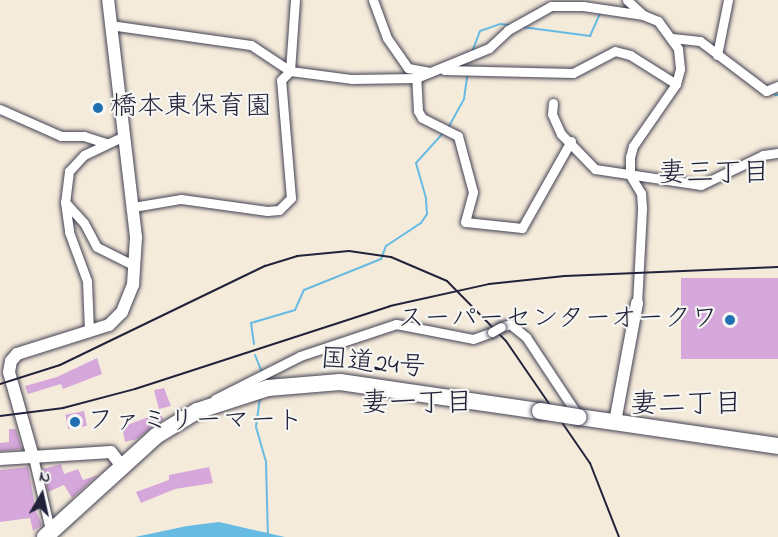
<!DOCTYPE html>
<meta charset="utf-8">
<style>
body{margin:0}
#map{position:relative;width:778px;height:537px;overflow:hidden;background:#f5ebdb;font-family:"Indie Flower","Klee One",sans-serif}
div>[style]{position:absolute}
.water>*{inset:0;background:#67bbe3}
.stream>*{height:2px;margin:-1px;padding:0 1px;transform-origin:1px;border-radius:1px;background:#67bbe3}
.building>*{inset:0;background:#d6a7da;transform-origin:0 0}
.roads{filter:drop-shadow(0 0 2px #424053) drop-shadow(0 0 2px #424053)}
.minor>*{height:9px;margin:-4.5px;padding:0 4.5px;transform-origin:4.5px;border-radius:4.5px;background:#fff}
.tertiary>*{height:12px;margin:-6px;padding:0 6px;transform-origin:6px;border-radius:6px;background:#fff}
.trunk>*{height:16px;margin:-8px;padding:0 8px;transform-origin:8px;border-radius:8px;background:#fff}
.rail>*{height:2px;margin:-1px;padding:0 1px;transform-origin:1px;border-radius:1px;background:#22223b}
.bridges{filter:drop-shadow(0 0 2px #424053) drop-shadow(0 0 2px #424053)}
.minor-bridge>*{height:9px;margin:-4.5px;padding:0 4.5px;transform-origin:4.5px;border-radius:4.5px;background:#fff}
.trunk-bridge>*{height:16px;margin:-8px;padding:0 8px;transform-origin:8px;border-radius:8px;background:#fff}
.dots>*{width:16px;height:16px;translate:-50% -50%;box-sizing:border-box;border:3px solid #f6f6f2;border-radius:50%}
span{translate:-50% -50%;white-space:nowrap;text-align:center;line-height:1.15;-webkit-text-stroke:4.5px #f6f6f2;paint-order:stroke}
.poi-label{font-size:27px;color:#22223b}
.left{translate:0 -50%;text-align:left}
.right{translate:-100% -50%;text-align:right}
.street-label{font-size:27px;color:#22223b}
.neighbourhood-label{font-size:28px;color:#22223b}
.north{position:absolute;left:12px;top:465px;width:60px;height:60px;-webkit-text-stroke:4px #f6f6f2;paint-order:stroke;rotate:9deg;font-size:16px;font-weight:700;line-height:24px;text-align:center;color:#22223b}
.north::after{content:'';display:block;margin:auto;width:21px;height:27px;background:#22223b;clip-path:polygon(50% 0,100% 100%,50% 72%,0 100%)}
</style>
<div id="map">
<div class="water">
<div style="clip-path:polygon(219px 522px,285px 537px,135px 537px,187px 526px)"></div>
</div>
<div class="stream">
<div style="left:522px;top:27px;width:69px;rotate:7.5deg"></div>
<div style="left:590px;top:36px;width:27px;rotate:-66deg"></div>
<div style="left:472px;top:52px;width:22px;rotate:-69deg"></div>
<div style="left:480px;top:31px;width:21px;rotate:-19deg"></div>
<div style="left:500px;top:24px;width:10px;rotate:6deg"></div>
<div style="left:775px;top:95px;width:3px"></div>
<div style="left:448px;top:128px;width:33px;rotate:-61deg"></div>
<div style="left:464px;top:99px;width:27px;rotate:-82deg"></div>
<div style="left:254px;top:344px;width:21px;rotate:-98deg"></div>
<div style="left:251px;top:323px;width:46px;rotate:-16.5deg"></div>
<div style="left:295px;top:310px;width:22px;rotate:-66deg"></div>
<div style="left:304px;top:290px;width:83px;rotate:-21.9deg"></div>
<div style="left:381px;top:259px;width:14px;rotate:-69deg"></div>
<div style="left:386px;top:246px;width:42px;rotate:-33.3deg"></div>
<div style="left:421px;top:223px;width:11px;rotate:-56deg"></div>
<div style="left:427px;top:214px;width:16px;rotate:-94deg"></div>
<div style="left:426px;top:198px;width:36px;rotate:-106deg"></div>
<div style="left:416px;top:163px;width:42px;rotate:-47.9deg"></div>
<div style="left:255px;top:355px;width:18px;rotate:68deg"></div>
<div style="left:260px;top:398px;width:29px;rotate:98deg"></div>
<div style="left:256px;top:427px;width:37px;rotate:74deg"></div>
<div style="left:266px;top:463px;width:74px;rotate:88.5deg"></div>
</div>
<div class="building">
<div style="left:778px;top:278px;width:81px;height:97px;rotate:90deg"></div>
<div style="clip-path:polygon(97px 358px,102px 374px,63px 389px,61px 384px,28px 394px,25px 386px,57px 377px)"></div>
<div style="clip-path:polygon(164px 388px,171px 406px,159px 409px,154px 390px)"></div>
<div style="left:84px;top:411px;width:15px;height:19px;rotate:79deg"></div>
<div style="clip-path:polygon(159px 413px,164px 419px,137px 439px,125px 442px,122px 427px)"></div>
<div style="clip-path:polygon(9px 429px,16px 429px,22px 449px,0 451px,0 443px,9px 442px)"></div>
<div style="clip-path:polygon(61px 464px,64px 474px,78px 469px,83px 480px,98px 475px,72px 498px,64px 485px,48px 492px,43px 469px)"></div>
<div style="clip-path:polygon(28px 467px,36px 511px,42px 525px,33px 531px,30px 518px,0 522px,0 470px)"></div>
<div style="clip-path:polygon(209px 467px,213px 483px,175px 489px,141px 503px,136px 492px,169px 480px,169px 475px)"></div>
</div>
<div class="roads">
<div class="minor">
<div style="left:373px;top:0;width:40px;rotate:69.8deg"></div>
<div style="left:387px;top:38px;width:37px;rotate:55deg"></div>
<div style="left:408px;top:68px;width:22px;rotate:10deg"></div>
<div style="left:627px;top:0;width:22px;rotate:43deg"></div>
<div style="left:110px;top:25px;width:142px;rotate:8.1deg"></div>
<div style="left:251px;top:45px;width:47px;rotate:33.7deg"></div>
<div style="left:290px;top:71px;width:63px;rotate:7.4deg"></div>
<div style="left:352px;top:79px;width:64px;rotate:-0.9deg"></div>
<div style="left:672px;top:38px;width:28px;rotate:6deg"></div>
<div style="left:700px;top:41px;width:83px;rotate:37.1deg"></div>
<div style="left:766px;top:91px;width:13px;rotate:-23deg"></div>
<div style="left:717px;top:55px;width:56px;rotate:-78.7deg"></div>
<div style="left:444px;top:70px;width:129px;rotate:1.3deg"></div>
<div style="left:573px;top:73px;width:47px;rotate:-27.6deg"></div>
<div style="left:615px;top:51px;width:16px;rotate:15deg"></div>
<div style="left:630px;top:55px;width:54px;rotate:32.2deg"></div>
<div style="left:553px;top:103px;width:11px;rotate:95deg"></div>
<div style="left:552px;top:114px;width:22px;rotate:66deg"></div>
<div style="left:561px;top:134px;width:49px;rotate:45.8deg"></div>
<div style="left:595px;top:169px;width:107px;rotate:8.6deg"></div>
<div style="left:701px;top:185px;width:69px;rotate:-25.8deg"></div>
<div style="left:763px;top:155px;width:15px;rotate:-8deg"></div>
<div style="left:0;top:109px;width:67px;rotate:23.9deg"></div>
<div style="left:61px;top:136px;width:23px"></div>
<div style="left:84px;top:136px;width:23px;rotate:18deg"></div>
<div style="left:124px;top:136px;width:44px;rotate:154.6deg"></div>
<div style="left:84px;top:155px;width:22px;rotate:133deg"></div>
<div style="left:69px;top:171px;width:31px;rotate:97deg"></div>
<div style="left:65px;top:202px;width:28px;rotate:48deg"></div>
<div style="left:84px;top:223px;width:27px;rotate:62deg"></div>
<div style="left:97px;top:247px;width:42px;rotate:26.6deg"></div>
<div style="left:571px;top:141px;width:100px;rotate:119.4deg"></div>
<div style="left:522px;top:228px;width:57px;rotate:-174deg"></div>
<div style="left:465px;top:222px;width:31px;rotate:-75deg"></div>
<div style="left:473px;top:192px;width:58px;rotate:-105deg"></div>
<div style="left:458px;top:136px;width:40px;rotate:-153.4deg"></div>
<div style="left:422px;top:118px;width:8px;rotate:-120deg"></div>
<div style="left:418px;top:111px;width:33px;rotate:-93deg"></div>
<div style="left:416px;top:78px;width:79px;rotate:-22.3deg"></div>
<div style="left:489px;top:48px;width:26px;rotate:-43deg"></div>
<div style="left:508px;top:30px;width:49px;rotate:-29.2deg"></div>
<div style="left:551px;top:6px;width:32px"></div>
<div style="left:583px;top:6px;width:61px;rotate:8.5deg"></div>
<div style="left:643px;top:15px;width:16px;rotate:22deg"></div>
<div style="left:658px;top:21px;width:34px;rotate:54deg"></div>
<div style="left:678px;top:49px;width:20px;rotate:84deg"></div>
<div style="left:680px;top:69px;width:16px;rotate:105deg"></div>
<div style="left:676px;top:84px;width:75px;rotate:124.7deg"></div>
<div style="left:633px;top:146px;width:11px;rotate:105deg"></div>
<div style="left:630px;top:157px;width:18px;rotate:90deg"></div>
<div style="left:630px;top:175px;width:21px;rotate:59deg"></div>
<div style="left:641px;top:193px;width:16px;rotate:86deg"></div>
<div style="left:642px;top:209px;width:94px;rotate:93deg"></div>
<div style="left:65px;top:202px;width:30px;rotate:82deg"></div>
<div style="left:69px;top:232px;width:52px;rotate:69.8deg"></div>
<div style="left:87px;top:281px;width:49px;rotate:87.7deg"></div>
<div style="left:133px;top:207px;width:49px;rotate:-9.5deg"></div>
<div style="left:181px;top:199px;width:87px;rotate:7.9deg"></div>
<div style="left:267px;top:211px;width:12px;rotate:-5deg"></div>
<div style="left:279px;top:210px;width:17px;rotate:-45deg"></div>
<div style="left:291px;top:198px;width:118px;rotate:-94.8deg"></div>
<div style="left:281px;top:80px;width:13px;rotate:-45deg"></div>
<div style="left:290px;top:71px;width:71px;rotate:-86deg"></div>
<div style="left:501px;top:327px;width:9px;rotate:-18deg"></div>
<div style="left:510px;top:324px;width:21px;rotate:39deg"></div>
<div style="left:526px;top:337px;width:96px;rotate:56.5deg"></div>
<div style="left:215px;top:399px;width:95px;rotate:-26.8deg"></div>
<div style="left:300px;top:356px;width:101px;rotate:-18.4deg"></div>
<div style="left:396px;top:324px;width:78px;rotate:11deg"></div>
<div style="left:473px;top:339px;width:20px;rotate:-20deg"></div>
<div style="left:33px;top:457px;width:79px;rotate:76.8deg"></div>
</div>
<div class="tertiary">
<div style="left:615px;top:422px;width:121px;rotate:-79.5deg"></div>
<div style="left:33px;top:457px;width:88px;rotate:-105.8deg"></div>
<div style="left:9px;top:372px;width:11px;rotate:-80deg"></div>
<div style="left:11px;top:361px;width:9px;rotate:-49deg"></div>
<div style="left:17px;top:354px;width:96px;rotate:-17.5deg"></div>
<div style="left:109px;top:325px;width:18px;rotate:-45deg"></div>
<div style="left:122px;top:312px;width:29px;rotate:-68deg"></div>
<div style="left:133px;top:285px;width:48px;rotate:-86.4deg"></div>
<div style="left:136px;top:237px;width:239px;rotate:-96.7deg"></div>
<div style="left:0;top:459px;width:111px;rotate:-3.6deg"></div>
<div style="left:111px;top:452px;width:20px;rotate:53deg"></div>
</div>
<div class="trunk">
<div style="left:579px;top:417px;width:201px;rotate:8.3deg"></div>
<div style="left:45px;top:537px;width:150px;rotate:-42.3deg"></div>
<div style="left:156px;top:436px;width:48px;rotate:-31.4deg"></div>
<div style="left:197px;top:411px;width:75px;rotate:-17.9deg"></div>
<div style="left:268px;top:388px;width:72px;rotate:-4.8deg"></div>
<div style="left:340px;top:382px;width:202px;rotate:8.3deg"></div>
</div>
</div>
<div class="rail">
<div style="left:0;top:384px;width:63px;rotate:-17.6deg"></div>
<div style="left:60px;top:365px;width:228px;rotate:-25.8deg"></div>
<div style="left:265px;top:266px;width:34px;rotate:-17deg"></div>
<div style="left:297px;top:256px;width:52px;rotate:-5.5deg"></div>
<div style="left:349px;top:251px;width:42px;rotate:8.1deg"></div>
<div style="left:391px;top:257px;width:61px;rotate:23.2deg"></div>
<div style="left:447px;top:281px;width:84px;rotate:45.5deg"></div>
<div style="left:506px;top:341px;width:148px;rotate:55.5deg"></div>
<div style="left:590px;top:463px;width:79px;rotate:68.6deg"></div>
<div style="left:0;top:416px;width:64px;rotate:-7.2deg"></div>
<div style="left:63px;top:408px;width:74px;rotate:-14.8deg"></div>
<div style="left:135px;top:389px;width:268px;rotate:-18deg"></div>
<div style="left:390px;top:306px;width:101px;rotate:-12.5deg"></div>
<div style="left:489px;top:284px;width:76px;rotate:-6deg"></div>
<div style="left:565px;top:276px;width:213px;rotate:-2.4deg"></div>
</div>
<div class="bridges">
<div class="minor-bridge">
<div style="left:492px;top:332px;width:10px;rotate:-29deg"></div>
</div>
<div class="trunk-bridge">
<div style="left:540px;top:411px;width:39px;rotate:9deg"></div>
</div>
</div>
<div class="dots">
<div style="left:98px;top:108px;background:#1f6fb2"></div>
<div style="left:730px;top:320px;background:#1f6fb2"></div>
<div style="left:75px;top:422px;background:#1f6fb2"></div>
</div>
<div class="poi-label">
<span class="left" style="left:110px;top:108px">橋本東保育園</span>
<span class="right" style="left:718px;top:320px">スーパーセンターオークワ</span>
<span class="left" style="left:87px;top:422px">ファミリーマート</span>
</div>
<div class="street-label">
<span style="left:373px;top:364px;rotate:5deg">国道24号</span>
</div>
<div class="neighbourhood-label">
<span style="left:714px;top:175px">妻三丁目</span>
<span style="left:417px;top:405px">妻一丁目</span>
<span style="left:686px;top:406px">妻二丁目</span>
</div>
<div class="north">N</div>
</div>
